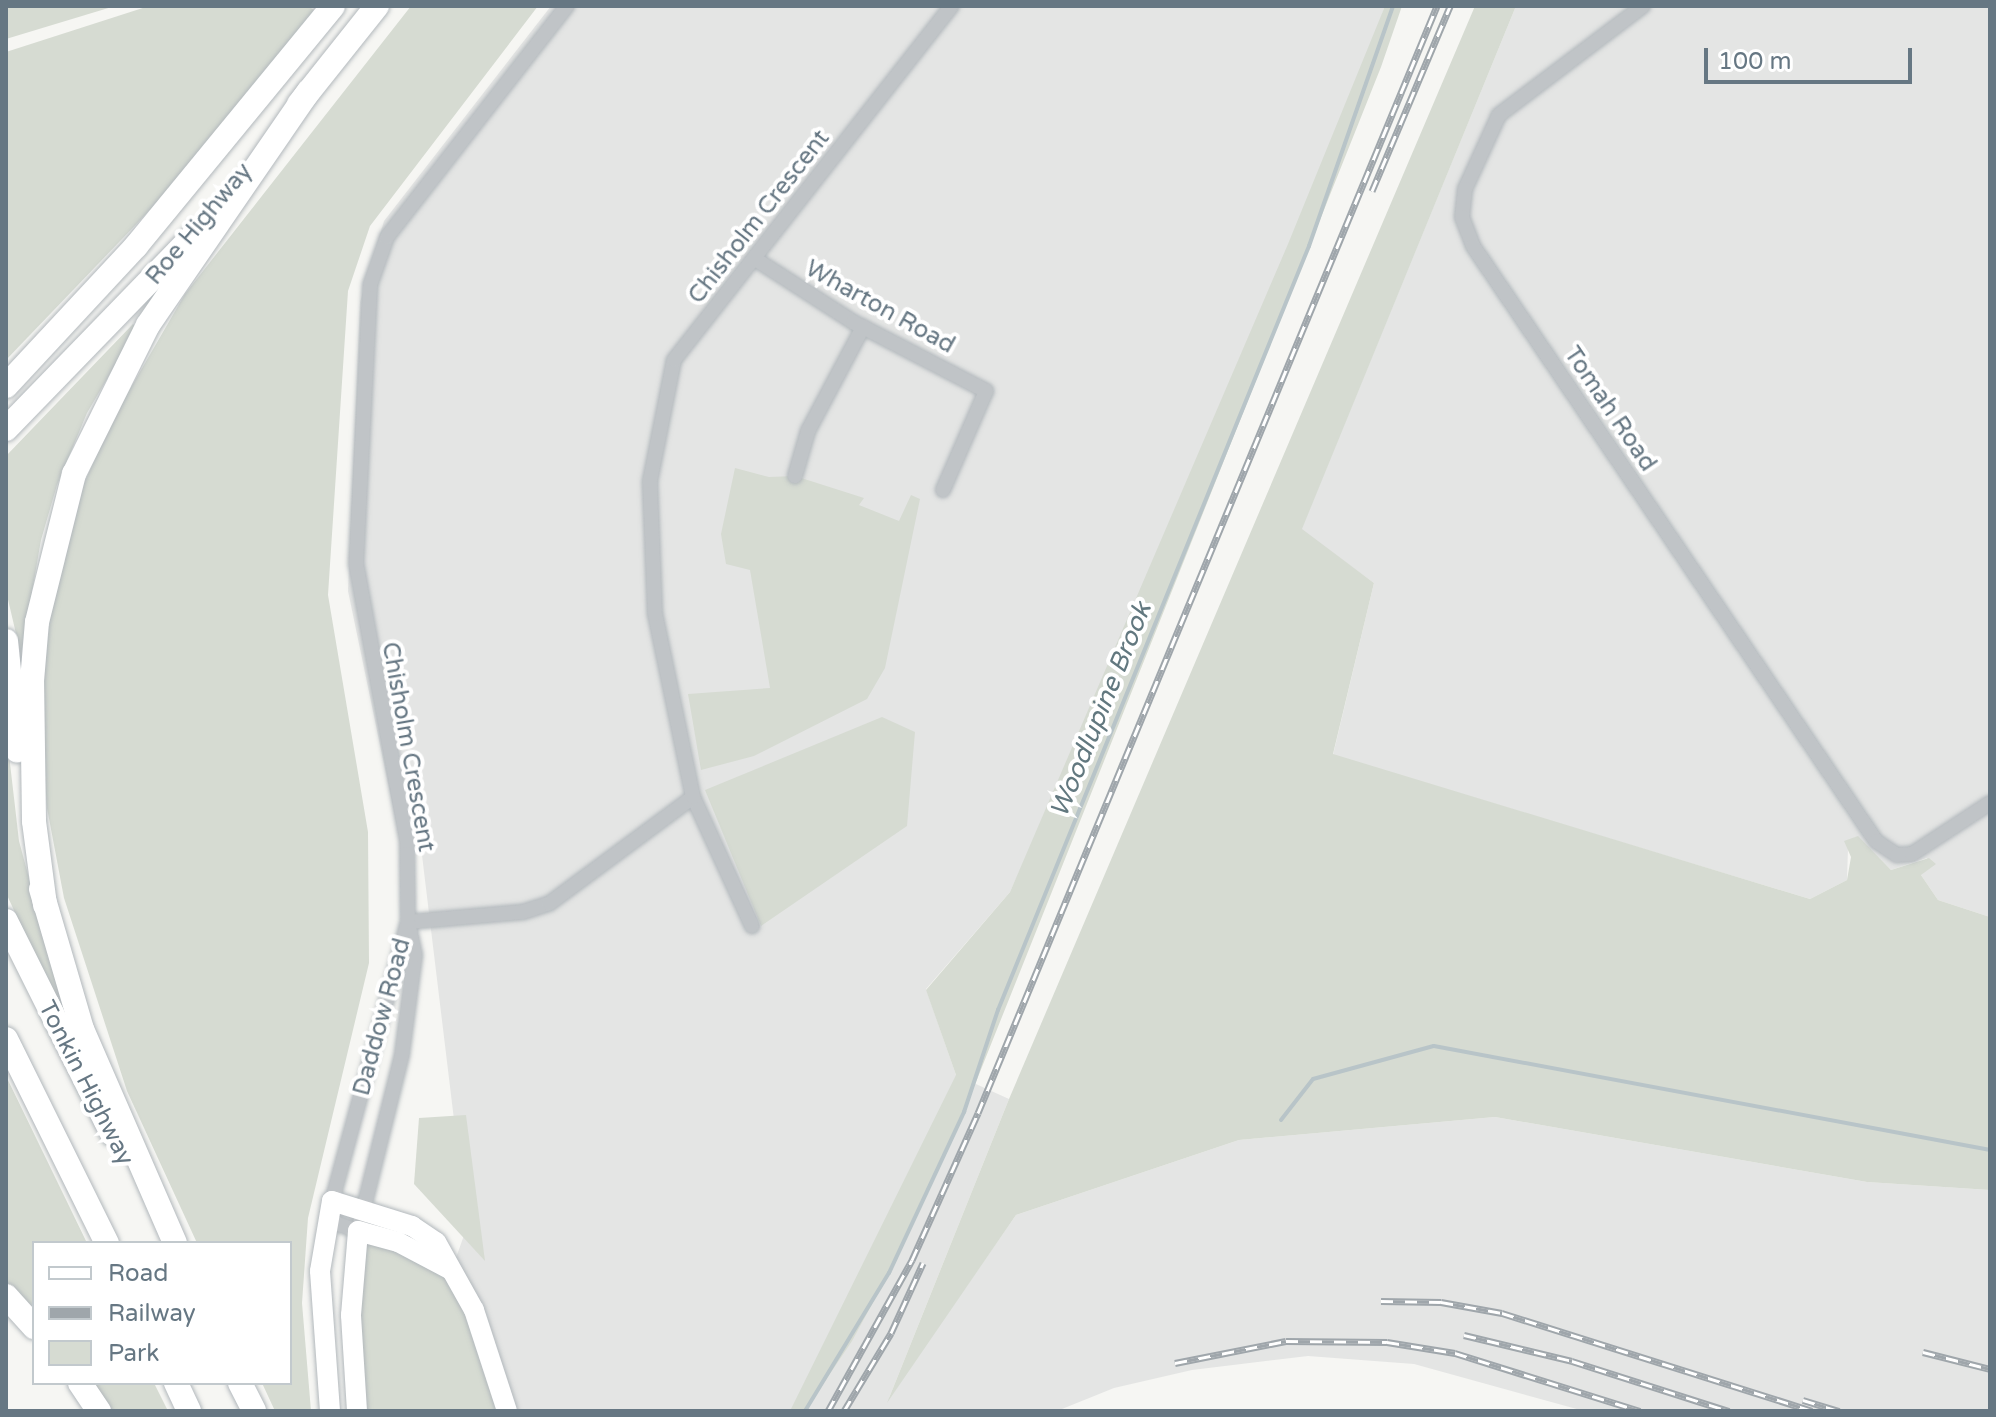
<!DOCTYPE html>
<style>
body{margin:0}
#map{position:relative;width:1996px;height:1417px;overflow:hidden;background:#f6f6f3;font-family:"Varela Round",sans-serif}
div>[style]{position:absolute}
.built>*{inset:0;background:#e4e5e4}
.green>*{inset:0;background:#d6dbd2}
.stream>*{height:4px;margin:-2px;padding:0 2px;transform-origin:2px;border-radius:2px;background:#b8c4c8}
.roads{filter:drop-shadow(0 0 2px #b2b8bc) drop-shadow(0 0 2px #b2b8bc)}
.street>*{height:14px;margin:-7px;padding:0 7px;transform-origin:7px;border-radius:7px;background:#c0c4c7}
.secondary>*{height:20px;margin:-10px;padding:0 10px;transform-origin:10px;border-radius:10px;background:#fff}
.highway>*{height:24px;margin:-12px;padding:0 12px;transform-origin:12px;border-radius:12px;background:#fff}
.rail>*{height:7px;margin-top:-3.5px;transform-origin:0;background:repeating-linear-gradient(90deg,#fff 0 12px,#9fa6ab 0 24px);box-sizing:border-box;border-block:2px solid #9fa6ab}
span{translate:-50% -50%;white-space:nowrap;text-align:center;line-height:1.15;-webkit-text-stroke:8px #fff;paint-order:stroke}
.street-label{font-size:24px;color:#667783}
.water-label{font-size:26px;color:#62787f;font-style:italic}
.frame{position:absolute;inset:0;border:8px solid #667783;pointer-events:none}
.legend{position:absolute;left:32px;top:1241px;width:260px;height:144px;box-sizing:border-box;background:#fff;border:2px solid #c2c9cd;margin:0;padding:10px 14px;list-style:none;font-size:24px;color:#667783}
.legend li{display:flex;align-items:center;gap:16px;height:40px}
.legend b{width:40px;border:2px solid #c2c9cd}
.scale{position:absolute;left:1704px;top:48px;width:208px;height:36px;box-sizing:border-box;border:4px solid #667783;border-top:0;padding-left:10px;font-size:24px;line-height:28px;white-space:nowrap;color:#667783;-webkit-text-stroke:6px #fff;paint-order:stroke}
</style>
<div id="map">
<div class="built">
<div style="clip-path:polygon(551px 6px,1385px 6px,1304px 239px,1010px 892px,926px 989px,956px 1075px,1009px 1099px,889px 1398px,1016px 1215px,1239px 1140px,1495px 1117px,1867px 1182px,1990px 1190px,1990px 1411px,1584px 1411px,1414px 1364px,1308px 1356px,1192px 1370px,1114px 1388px,1057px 1411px,493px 1411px,448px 1280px,467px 1227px,421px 847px,400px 841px,348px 591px,360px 302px,384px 221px)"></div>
<div style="clip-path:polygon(1516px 6px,1990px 6px,1990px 917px,1938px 900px,1921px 875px,1927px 858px,1891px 870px,1858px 837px,1848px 848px,1847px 880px,1810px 899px,1333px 755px,1374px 583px,1301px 530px)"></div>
</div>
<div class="green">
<div style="clip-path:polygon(6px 6px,115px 6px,6px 39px)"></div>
<div style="clip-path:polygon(149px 6px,308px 6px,314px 10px,169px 190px,6px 360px,6px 52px)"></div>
<div style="clip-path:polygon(411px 6px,538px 6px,370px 226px,348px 291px,328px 595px,368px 832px,369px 963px,308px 1218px,302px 1303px,311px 1411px,275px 1411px,262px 1383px,290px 1383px,290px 1243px,197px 1243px,127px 1091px,64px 898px,47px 808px,40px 713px,50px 618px,79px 494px,115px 415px,185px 294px)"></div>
<div style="clip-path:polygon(1385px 6px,1402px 6px,1381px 67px,964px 1112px,889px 1273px,852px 1341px,805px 1411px,790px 1411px,956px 1075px,926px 990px,1010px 892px,1288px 244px)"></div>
<div style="clip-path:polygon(1475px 6px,1516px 6px,1302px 529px,1374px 583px,1333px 754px,1810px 899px,1847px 880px,1851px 857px,1844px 841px,1858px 836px,1891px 870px,1929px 858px,1936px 864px,1921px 875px,1938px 900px,1990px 917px,1990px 1190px,1867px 1182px,1495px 1117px,1239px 1140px,1016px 1215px,887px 1403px,1009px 1099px)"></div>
<div style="clip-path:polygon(133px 324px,137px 328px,87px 413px,57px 485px,41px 540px,21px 655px,6px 591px,6px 456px)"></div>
<div style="clip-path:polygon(735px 468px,769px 477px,795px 476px,864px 498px,859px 505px,899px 521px,911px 495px,920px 499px,885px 668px,867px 699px,754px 756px,701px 770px,688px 694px,770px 688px,750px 570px,726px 564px,721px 534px)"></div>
<div style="clip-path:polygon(882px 717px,915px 732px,907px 826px,761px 926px,705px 790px)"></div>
<div style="clip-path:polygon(6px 729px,19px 841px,71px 1034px,6px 893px)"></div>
<div style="clip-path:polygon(6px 1076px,87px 1243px,34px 1243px,34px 1311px,6px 1282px)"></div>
<div style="clip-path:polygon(466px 1115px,485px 1261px,414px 1184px,419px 1118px)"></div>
<div style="clip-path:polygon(358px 1231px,451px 1270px,507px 1411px,357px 1411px)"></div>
<div style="clip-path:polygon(89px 1383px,154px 1383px,168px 1411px,110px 1411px)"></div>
</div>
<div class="stream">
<div style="left:1281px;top:1120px;width:52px;rotate:-52deg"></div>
<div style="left:1313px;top:1079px;width:125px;rotate:-15.3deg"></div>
<div style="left:1434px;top:1046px;width:566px;rotate:10.59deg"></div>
<div style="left:805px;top:1411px;width:162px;rotate:-58.7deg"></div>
<div style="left:889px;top:1273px;width:178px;rotate:-65deg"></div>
<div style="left:964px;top:1112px;width:108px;rotate:-71.6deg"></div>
<div style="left:998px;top:1010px;width:825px;rotate:-67.85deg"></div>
<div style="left:1309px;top:246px;width:254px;rotate:-70.7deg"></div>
</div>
<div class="roads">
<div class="street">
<div style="left:1643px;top:6px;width:181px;rotate:142.9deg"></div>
<div style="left:1499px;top:115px;width:81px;rotate:114.7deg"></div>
<div style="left:1465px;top:189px;width:28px;rotate:96deg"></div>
<div style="left:1462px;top:217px;width:31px;rotate:69deg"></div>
<div style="left:1473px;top:246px;width:719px;rotate:55.89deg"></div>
<div style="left:1876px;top:841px;width:25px;rotate:34deg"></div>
<div style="left:1897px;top:855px;width:15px;rotate:-4deg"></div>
<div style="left:1912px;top:854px;width:93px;rotate:-33.2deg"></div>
<div style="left:755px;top:259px;width:117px;rotate:32.7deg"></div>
<div style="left:853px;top:322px;width:150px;rotate:27.4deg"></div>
<div style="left:986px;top:391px;width:108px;rotate:113.5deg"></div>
<div style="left:795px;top:476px;width:47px;rotate:-73.9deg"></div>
<div style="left:808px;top:431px;width:118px;rotate:-62.1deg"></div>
<div style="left:693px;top:797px;width:142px;rotate:65.4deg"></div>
<div style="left:408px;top:922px;width:115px;rotate:-5deg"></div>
<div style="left:523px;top:912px;width:28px;rotate:-18deg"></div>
<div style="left:550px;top:903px;width:178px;rotate:-36.5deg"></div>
<div style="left:693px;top:797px;width:187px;rotate:-101.7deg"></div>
<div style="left:655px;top:614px;width:133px;rotate:-92.2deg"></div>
<div style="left:650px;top:481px;width:123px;rotate:-78.8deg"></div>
<div style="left:674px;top:360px;width:450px;rotate:-51.9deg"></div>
<div style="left:332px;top:1201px;width:289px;rotate:-74.8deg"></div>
<div style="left:327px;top:1220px;width:33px;rotate:20deg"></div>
<div style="left:358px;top:1231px;width:182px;rotate:-76deg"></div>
<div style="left:402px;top:1054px;width:100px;rotate:-82.5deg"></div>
<div style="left:415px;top:955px;width:34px;rotate:-102deg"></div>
<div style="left:408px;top:922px;width:81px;rotate:-90.7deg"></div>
<div style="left:407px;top:841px;width:282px;rotate:-100.4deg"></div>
<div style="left:356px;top:564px;width:279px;rotate:-87.1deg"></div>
<div style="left:370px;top:285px;width:51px;rotate:-70.5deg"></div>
<div style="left:387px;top:237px;width:293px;rotate:-52.1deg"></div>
</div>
<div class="secondary">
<div style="left:330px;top:1411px;width:140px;rotate:-94.1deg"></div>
<div style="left:320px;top:1271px;width:71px;rotate:-80.3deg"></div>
<div style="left:332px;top:1201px;width:84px;rotate:17.4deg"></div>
<div style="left:412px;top:1226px;width:29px;rotate:34deg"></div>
<div style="left:436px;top:1242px;width:78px;rotate:60.8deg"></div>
<div style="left:474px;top:1310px;width:106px;rotate:71.9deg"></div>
<div style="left:357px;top:1411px;width:96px;rotate:-93.6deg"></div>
<div style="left:351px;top:1315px;width:84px;rotate:-85.2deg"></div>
<div style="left:358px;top:1231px;width:41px;rotate:15.4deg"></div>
<div style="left:398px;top:1242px;width:60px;rotate:27.8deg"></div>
</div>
<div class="highway">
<div style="left:299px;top:104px;width:125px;rotate:-51.5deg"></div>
<div style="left:6px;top:386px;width:191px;rotate:-47.1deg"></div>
<div style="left:136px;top:246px;width:310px;rotate:-50.6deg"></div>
<div style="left:6px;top:429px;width:273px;rotate:-45.9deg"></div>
<div style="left:6px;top:641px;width:110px;rotate:84.2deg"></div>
<div style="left:41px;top:889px;width:146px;rotate:73.7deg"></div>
<div style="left:82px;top:1029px;width:233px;rotate:66.5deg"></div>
<div style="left:45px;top:905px;width:85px;rotate:-97.5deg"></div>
<div style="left:34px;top:821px;width:140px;rotate:-90.8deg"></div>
<div style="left:32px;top:681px;width:59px;rotate:-85.2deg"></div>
<div style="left:37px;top:622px;width:153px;rotate:-76deg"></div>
<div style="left:74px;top:474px;width:166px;rotate:-63.6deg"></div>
<div style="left:148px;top:325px;width:284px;rotate:-55.5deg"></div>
<div style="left:6px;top:921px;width:238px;rotate:63.5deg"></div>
<div style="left:6px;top:1039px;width:228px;rotate:63.7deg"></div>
<div style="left:6px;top:1296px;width:42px;rotate:47.9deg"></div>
<div style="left:80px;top:1383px;width:34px;rotate:56deg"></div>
<div style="left:176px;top:1383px;width:31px;rotate:65deg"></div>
<div style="left:240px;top:1383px;width:31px;rotate:63deg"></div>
</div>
</div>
<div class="rail">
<div style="left:1372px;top:191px;width:201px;rotate:-67.1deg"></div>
<div style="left:1381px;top:1301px;width:60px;rotate:1deg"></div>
<div style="left:1441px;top:1302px;width:62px;rotate:10.2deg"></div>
<div style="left:1502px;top:1313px;width:325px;rotate:17.5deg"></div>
<div style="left:1464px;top:1335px;width:111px;rotate:13.5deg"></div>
<div style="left:1572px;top:1361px;width:165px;rotate:17.7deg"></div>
<div style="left:1923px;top:1352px;width:69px;rotate:14.2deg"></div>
<div style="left:1175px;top:1363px;width:113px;rotate:-11.2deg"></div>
<div style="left:1286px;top:1341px;width:101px;rotate:0.6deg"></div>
<div style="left:1387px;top:1342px;width:69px;rotate:9.2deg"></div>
<div style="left:1455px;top:1353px;width:194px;rotate:17.4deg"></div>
<div style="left:1803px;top:1400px;width:38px;rotate:17deg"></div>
<div style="left:828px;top:1411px;width:173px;rotate:-60.9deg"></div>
<div style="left:912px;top:1260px;width:161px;rotate:-65.8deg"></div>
<div style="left:978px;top:1113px;width:1198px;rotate:-67.48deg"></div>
<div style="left:844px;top:1411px;width:91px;rotate:-58.9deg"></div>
<div style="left:891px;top:1333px;width:77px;rotate:-65.4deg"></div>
</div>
<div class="street-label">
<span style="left:759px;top:217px;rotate:-52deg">Chisholm Crescent</span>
<span style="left:199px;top:224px;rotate:-50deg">Roe Highway</span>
<span style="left:880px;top:307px;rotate:29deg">Wharton Road</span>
<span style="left:1610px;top:409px;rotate:56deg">Tomah Road</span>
<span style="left:408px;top:747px;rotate:80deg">Chisholm Crescent</span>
<span style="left:382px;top:1017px;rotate:-75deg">Daddow Road</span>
<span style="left:86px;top:1083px;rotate:63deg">Tonkin Highway</span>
</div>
<div class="water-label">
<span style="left:1101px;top:710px;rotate:-68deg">Woodlupine Brook</span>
</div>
<div class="frame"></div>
<ul class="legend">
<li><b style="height:10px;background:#fff"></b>Road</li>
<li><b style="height:10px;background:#9fa6ab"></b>Railway</li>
<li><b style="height:22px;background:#d6dbd2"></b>Park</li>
</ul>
<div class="scale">100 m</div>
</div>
